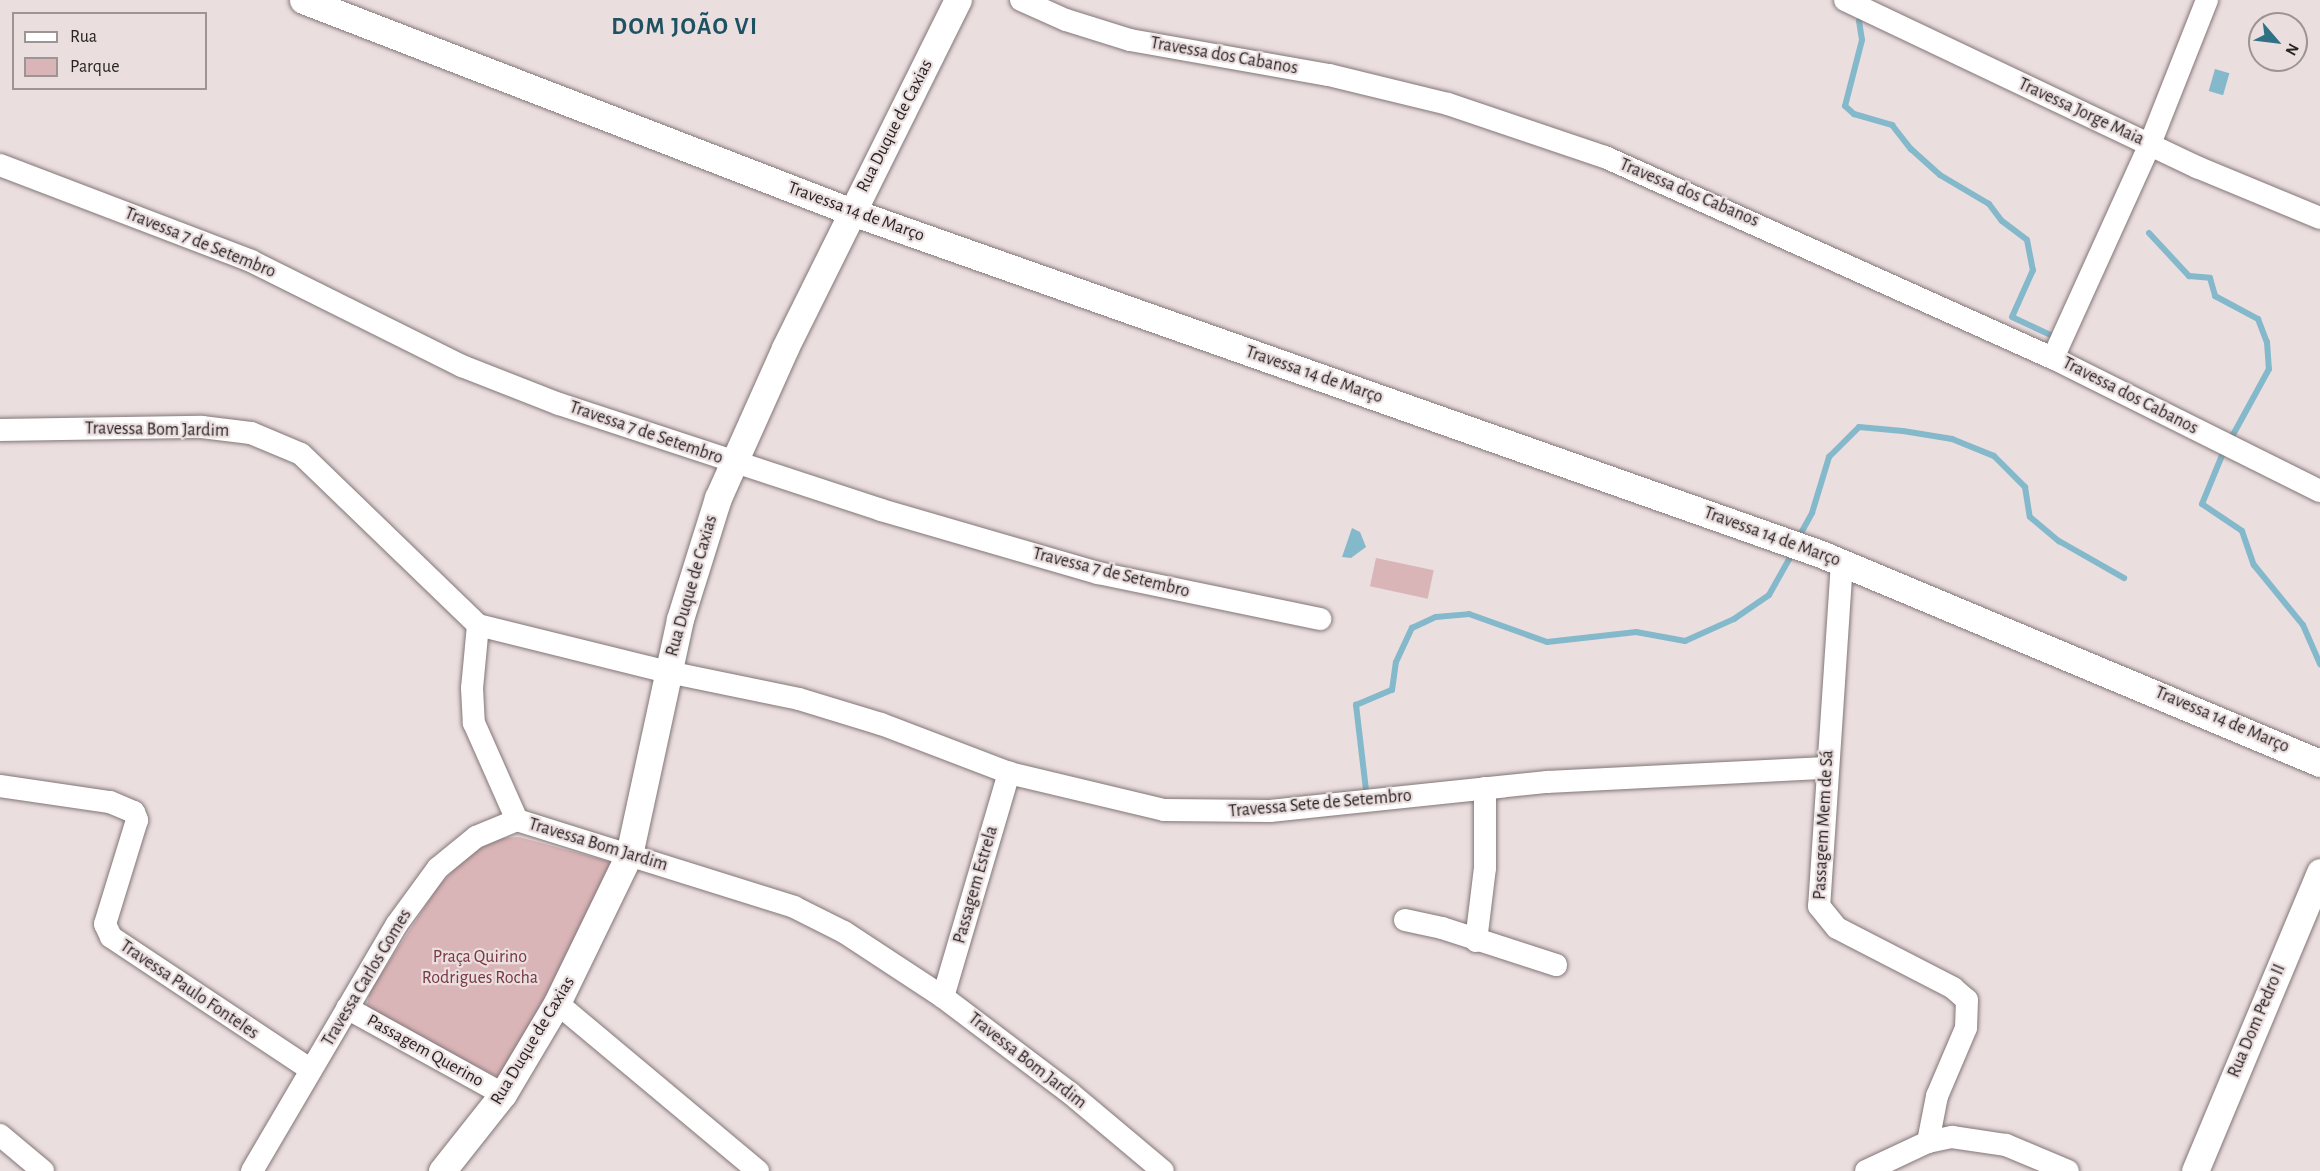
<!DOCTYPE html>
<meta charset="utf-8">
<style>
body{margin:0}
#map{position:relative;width:2320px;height:1171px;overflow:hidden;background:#ebdedf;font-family:"Alegreya Sans",sans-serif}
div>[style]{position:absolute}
.green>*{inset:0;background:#dab5b8;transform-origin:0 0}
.water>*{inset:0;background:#84b9cb;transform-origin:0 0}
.stream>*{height:6px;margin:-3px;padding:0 3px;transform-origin:3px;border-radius:3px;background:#84b9cb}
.roads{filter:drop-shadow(0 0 2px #827677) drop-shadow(0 0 2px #827677)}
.minor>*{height:22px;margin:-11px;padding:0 11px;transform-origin:11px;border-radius:11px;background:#fff}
.tertiary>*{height:27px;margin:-13.5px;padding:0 13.5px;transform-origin:13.5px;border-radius:13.5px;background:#fff}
span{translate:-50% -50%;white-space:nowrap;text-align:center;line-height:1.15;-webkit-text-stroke:4.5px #ebdedf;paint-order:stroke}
.street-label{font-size:18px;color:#282424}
.park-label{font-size:18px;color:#783741}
.district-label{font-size:24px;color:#1e5161;font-weight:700;letter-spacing:1.5px}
.legend{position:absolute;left:12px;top:12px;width:195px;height:78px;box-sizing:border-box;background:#ebdedf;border:2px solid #9d9494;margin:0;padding:8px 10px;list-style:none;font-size:18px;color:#282424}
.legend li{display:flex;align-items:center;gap:12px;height:30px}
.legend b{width:30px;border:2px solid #9d9494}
.north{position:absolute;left:2248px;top:12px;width:60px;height:60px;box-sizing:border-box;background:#ebdedf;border:2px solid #9d9494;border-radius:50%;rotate:118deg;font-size:16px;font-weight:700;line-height:24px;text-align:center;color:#282424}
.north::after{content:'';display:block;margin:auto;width:21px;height:27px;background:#317185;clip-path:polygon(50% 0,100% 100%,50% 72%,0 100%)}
</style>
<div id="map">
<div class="green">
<div style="left:1376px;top:558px;width:59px;height:29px;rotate:12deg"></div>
<div style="clip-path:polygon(519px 837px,611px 862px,599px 904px,499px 1078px,371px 1011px,367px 1005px,370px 991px,439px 885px,474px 850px,503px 838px)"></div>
</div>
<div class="water">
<div style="left:2215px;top:69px;width:15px;height:23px;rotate:16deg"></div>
<div style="clip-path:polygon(1352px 528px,1360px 532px,1366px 547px,1351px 558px,1342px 557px)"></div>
</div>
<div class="stream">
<div style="left:1859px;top:21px;width:19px;rotate:81deg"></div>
<div style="left:1862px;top:40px;width:68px;rotate:104.4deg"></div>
<div style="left:1845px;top:106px;width:12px;rotate:42deg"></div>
<div style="left:1854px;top:114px;width:40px;rotate:16deg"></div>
<div style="left:1892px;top:125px;width:31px;rotate:52deg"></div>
<div style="left:1911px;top:149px;width:39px;rotate:42deg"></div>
<div style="left:1940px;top:175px;width:57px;rotate:30.6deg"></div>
<div style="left:1989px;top:204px;width:21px;rotate:53deg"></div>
<div style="left:2002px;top:221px;width:31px;rotate:37deg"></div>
<div style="left:2027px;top:240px;width:31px;rotate:79deg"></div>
<div style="left:2033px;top:270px;width:51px;rotate:114.1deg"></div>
<div style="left:2012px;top:317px;width:50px;rotate:25deg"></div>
<div style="left:2149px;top:233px;width:59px;rotate:47.1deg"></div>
<div style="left:2189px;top:276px;width:21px;rotate:5deg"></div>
<div style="left:2210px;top:278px;width:19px;rotate:74deg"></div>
<div style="left:2215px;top:296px;width:49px;rotate:28.1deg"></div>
<div style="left:2258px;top:319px;width:25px;rotate:69deg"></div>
<div style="left:2267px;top:342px;width:27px;rotate:86deg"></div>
<div style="left:2269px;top:369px;width:96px;rotate:118.7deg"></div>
<div style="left:2223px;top:453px;width:55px;rotate:112.4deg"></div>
<div style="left:2202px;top:504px;width:48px;rotate:34deg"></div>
<div style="left:2242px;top:531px;width:36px;rotate:71deg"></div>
<div style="left:2254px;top:565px;width:77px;rotate:50.8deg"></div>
<div style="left:2303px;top:625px;width:43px;rotate:66.4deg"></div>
<div style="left:1801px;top:533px;width:23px;rotate:-61deg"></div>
<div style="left:1812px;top:513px;width:59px;rotate:-73.1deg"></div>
<div style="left:1829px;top:457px;width:42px;rotate:-45deg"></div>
<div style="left:1859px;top:427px;width:44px;rotate:5.2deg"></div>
<div style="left:1903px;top:431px;width:50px;rotate:9.3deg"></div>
<div style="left:1952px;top:439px;width:45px;rotate:22deg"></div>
<div style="left:1994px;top:456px;width:44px;rotate:45deg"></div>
<div style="left:2025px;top:487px;width:30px;rotate:81deg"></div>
<div style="left:2030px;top:517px;width:38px;rotate:40deg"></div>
<div style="left:2059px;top:541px;width:75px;rotate:29.6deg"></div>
<div style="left:1366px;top:790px;width:86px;rotate:-96.7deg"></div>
<div style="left:1356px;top:705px;width:39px;rotate:-23deg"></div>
<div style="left:1392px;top:690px;width:28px;rotate:-82deg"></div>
<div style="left:1396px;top:662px;width:38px;rotate:-65deg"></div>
<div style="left:1412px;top:628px;width:26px;rotate:-25deg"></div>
<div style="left:1436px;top:617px;width:33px;rotate:-5deg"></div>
<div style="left:1469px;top:614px;width:83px;rotate:19.7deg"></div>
<div style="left:1547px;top:642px;width:90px;rotate:-6.4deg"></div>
<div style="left:1636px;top:632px;width:50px;rotate:10.4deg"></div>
<div style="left:1685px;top:641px;width:54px;rotate:-24.2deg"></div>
<div style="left:1734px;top:619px;width:42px;rotate:-34.4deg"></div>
<div style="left:1769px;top:595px;width:47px;rotate:-60.7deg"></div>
</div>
<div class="roads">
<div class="minor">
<div style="left:1021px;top:0;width:49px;rotate:24deg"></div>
<div style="left:1066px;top:20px;width:67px;rotate:17.4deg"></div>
<div style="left:1130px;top:40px;width:202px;rotate:10deg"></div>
<div style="left:1329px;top:75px;width:122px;rotate:13.7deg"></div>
<div style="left:1448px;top:104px;width:166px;rotate:18.7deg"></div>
<div style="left:1605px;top:157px;width:491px;rotate:24.2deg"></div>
<div style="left:2053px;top:358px;width:298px;rotate:26.5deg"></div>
<div style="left:1845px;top:0;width:390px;rotate:25.4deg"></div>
<div style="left:2197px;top:167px;width:133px;rotate:22.5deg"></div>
<div style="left:0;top:165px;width:269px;rotate:20.9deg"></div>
<div style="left:251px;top:261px;width:236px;rotate:26.5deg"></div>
<div style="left:462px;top:366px;width:104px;rotate:21.4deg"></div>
<div style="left:559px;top:404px;width:339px;rotate:18.2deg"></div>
<div style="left:881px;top:510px;width:226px;rotate:16.2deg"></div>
<div style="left:1098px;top:573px;width:227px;rotate:11.7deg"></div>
<div style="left:2053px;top:358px;width:235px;rotate:-65.6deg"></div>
<div style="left:2150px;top:144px;width:155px;rotate:-68.4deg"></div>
<div style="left:0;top:430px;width:202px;rotate:-0.9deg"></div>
<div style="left:202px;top:427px;width:49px;rotate:7deg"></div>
<div style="left:251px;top:433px;width:54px;rotate:22.8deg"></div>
<div style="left:301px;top:454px;width:246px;rotate:44deg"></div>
<div style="left:478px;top:625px;width:63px;rotate:95.4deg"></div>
<div style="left:472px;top:688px;width:35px;rotate:87deg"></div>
<div style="left:474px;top:723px;width:106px;rotate:66.1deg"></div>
<div style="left:517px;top:820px;width:290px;rotate:17.4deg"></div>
<div style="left:794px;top:907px;width:56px;rotate:26.6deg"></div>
<div style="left:844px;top:932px;width:118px;rotate:33.3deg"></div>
<div style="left:943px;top:997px;width:159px;rotate:37.1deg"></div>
<div style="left:1070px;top:1093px;width:121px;rotate:40deg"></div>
<div style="left:1842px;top:562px;width:345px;rotate:93.8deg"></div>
<div style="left:1819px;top:906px;width:28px;rotate:51deg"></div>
<div style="left:1837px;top:928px;width:131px;rotate:27.3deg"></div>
<div style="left:1953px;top:988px;width:18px;rotate:41deg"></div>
<div style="left:1967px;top:1000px;width:28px;rotate:92deg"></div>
<div style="left:1966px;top:1028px;width:74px;rotate:113.1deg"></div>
<div style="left:1937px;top:1096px;width:47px;rotate:101.1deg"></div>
<div style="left:478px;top:625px;width:196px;rotate:13.9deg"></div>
<div style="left:668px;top:672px;width:134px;rotate:11.6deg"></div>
<div style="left:799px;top:699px;width:86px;rotate:17deg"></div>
<div style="left:881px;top:724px;width:137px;rotate:20.9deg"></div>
<div style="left:1009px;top:773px;width:159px;rotate:13.4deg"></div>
<div style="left:1164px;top:810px;width:106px;rotate:0.5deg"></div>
<div style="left:1270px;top:811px;width:279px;rotate:-6deg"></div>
<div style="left:1547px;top:782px;width:279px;rotate:-2.9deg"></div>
<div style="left:0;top:786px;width:111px;rotate:8.3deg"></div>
<div style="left:110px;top:802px;width:26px;rotate:23deg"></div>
<div style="left:134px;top:812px;width:9px;rotate:69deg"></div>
<div style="left:137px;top:820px;width:109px;rotate:107.1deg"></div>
<div style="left:105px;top:924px;width:14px;rotate:65deg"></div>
<div style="left:111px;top:937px;width:240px;rotate:33.6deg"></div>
<div style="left:1405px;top:920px;width:38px;rotate:12deg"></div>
<div style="left:1442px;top:928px;width:120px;rotate:18deg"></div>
<div style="left:1476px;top:941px;width:74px;rotate:-83deg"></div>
<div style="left:1485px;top:868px;width:80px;rotate:-90deg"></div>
<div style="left:943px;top:997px;width:234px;rotate:-73.6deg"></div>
<div style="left:557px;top:1003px;width:262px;rotate:39.9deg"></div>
<div style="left:347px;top:1008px;width:178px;rotate:28.9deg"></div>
<div style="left:0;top:1135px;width:56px;rotate:39.9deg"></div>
<div style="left:252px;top:1171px;width:286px;rotate:-59.6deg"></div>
<div style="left:397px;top:924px;width:69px;rotate:-53.8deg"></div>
<div style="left:438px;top:868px;width:49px;rotate:-39.2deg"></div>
<div style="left:476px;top:837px;width:44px;rotate:-22.5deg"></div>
<div style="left:1866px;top:1171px;width:68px;rotate:-25.1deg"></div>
<div style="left:1928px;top:1142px;width:25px;rotate:-12deg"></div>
<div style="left:1952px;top:1137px;width:55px;rotate:8.4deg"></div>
<div style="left:2006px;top:1145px;width:67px;rotate:22.8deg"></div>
</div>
<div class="tertiary">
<div style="left:303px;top:0;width:589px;rotate:21.11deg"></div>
<div style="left:852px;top:212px;width:1028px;rotate:19.44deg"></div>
<div style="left:1821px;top:554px;width:541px;rotate:22.73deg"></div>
<div style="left:442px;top:1171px;width:98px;rotate:-51.6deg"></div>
<div style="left:503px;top:1094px;width:106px;rotate:-59.3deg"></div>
<div style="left:557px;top:1003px;width:165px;rotate:-64.1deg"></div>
<div style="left:629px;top:855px;width:241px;rotate:-77.8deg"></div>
<div style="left:680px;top:619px;width:127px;rotate:-72.6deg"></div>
<div style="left:718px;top:498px;width:164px;rotate:-65.9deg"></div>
<div style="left:785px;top:348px;width:389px;rotate:-63.6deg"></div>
<div style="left:2195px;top:1171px;width:324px;rotate:-67.3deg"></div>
</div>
</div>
<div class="street-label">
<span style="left:1224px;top:56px;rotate:10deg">Travessa dos Cabanos</span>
<span style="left:2081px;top:112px;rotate:25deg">Travessa Jorge Maia</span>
<span style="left:895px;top:126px;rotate:-63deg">Rua Duque de Caxias</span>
<span style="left:1689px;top:193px;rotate:23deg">Travessa dos Cabanos</span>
<span style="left:856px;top:212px;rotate:20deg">Travessa 14 de Março</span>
<span style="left:200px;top:243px;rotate:22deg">Travessa 7 de Setembro</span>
<span style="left:1314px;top:375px;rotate:19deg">Travessa 14 de Março</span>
<span style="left:2130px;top:396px;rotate:27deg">Travessa dos Cabanos</span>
<span style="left:157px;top:430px;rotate:1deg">Travessa Bom Jardim</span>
<span style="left:646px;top:433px;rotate:19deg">Travessa 7 de Setembro</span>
<span style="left:1772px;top:537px;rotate:20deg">Travessa 14 de Março</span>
<span style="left:1111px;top:573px;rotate:14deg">Travessa 7 de Setembro</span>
<span style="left:692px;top:586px;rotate:-74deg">Rua Duque de Caxias</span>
<span style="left:2222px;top:720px;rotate:23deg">Travessa 14 de Março</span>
<span style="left:1320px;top:804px;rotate:-5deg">Travessa Sete de Setembro</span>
<span style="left:1824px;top:825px;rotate:-87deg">Passagem Mem de Sá</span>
<span style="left:598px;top:845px;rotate:17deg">Travessa Bom Jardim</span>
<span style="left:976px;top:885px;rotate:-74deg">Passagem Estrela</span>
<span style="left:367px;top:978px;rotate:-59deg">Travessa Carlos Gomes</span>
<span style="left:189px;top:990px;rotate:34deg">Travessa Paulo Fonteles</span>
<span style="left:2257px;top:1021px;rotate:-67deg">Rua Dom Pedro II</span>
<span style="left:533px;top:1041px;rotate:-59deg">Rua Duque de Caxias</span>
<span style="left:425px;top:1051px;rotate:29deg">Passagem Querino</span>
<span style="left:1027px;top:1061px;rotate:38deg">Travessa Bom Jardim</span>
</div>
<div class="park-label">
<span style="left:480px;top:968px">Praça Quirino<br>Rodrigues Rocha</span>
</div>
<div class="district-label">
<span style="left:685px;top:28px">DOM JOÃO VI</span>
</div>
<ul class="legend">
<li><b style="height:8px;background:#fff"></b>Rua</li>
<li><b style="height:16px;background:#dab5b8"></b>Parque</li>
</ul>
<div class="north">N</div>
</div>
